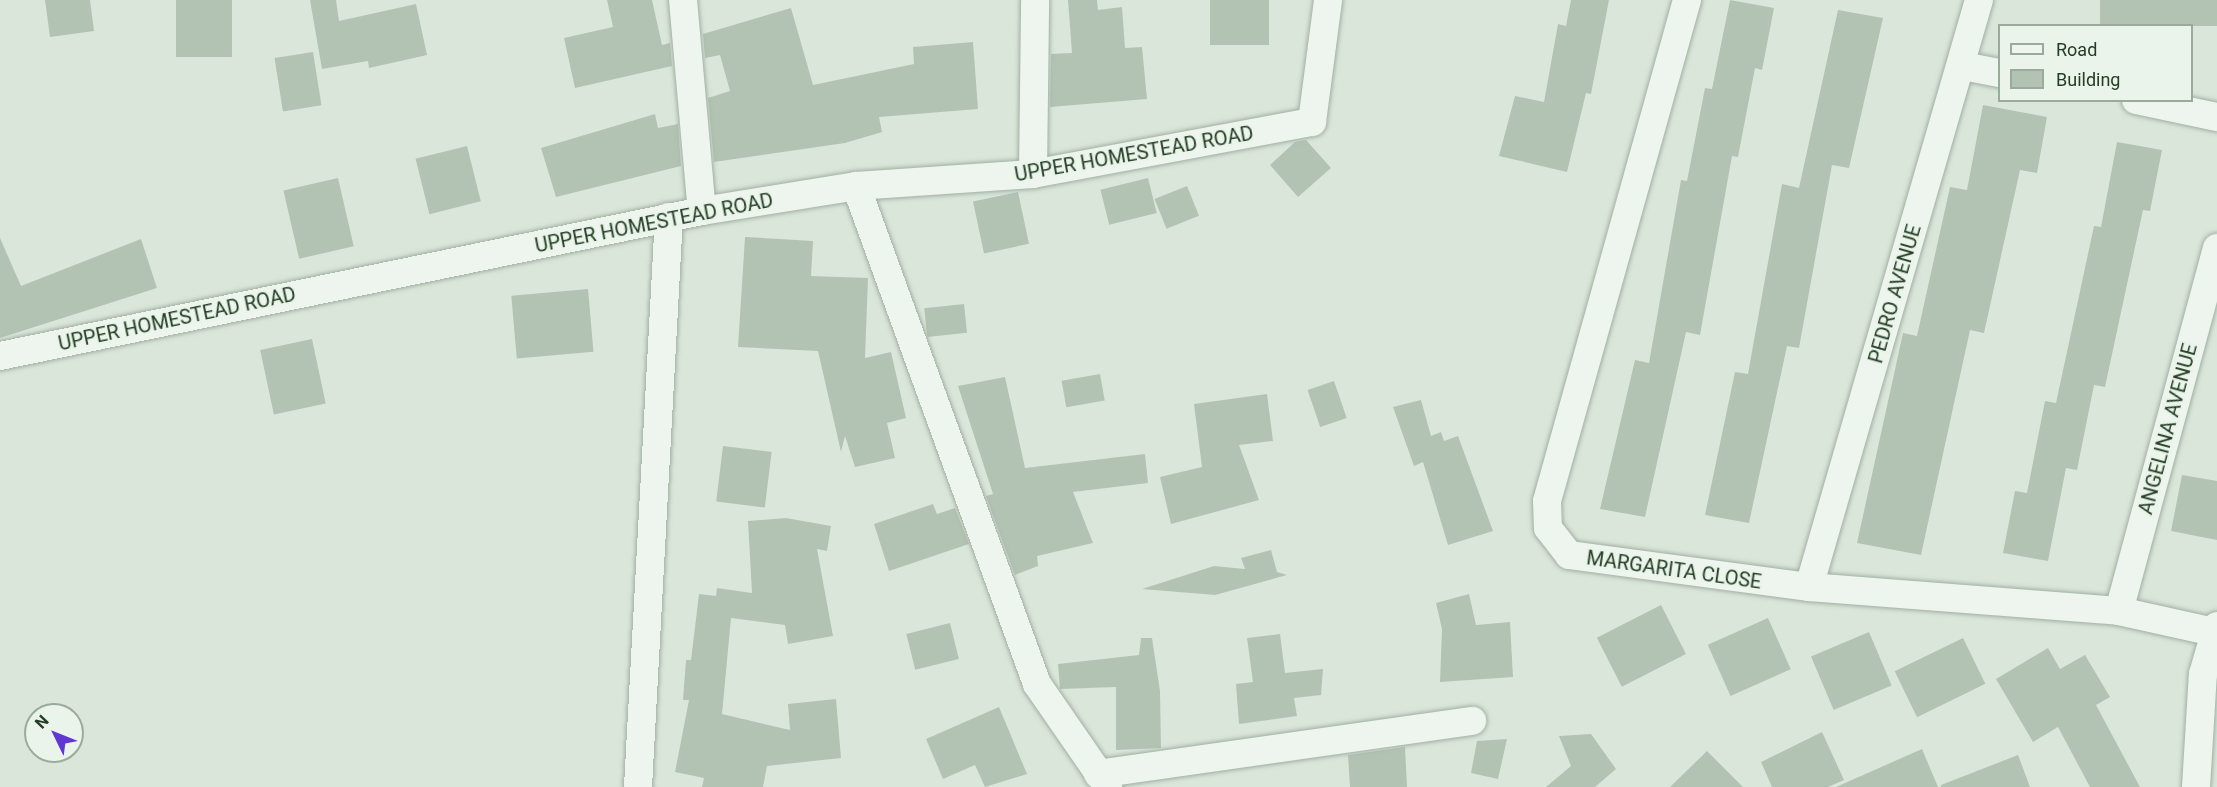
<!DOCTYPE html>
<style>
body{margin:0}
#map{position:relative;width:2217px;height:787px;overflow:hidden;background:#dbe6db;font-family:Roboto,sans-serif}
div>[style]{position:absolute}
.building>*{inset:0;background:#b2c3b3;transform-origin:0 0}
.roads{filter:drop-shadow(0 0 2px #a0b0a1) drop-shadow(0 0 2px #a0b0a1)}
.minor>*{height:28px;margin:-14px;padding:0 14px;transform-origin:14px;border-radius:14px;background:#eef5ee}
span{translate:-50% -50%;white-space:nowrap;text-align:center;line-height:1.15;-webkit-text-stroke:5px #eaf4ea;paint-order:stroke}
.street-label{font-size:20px;color:#243d25}
.legend{position:absolute;left:1998px;top:24px;width:195px;height:78px;box-sizing:border-box;background:#eaf4ea;border:2px solid #9bab9b;margin:0;padding:8px 10px;list-style:none;font-size:18px;color:#243d25}
.legend li{display:flex;align-items:center;gap:12px;height:30px}
.legend b{width:30px;border:2px solid #9bab9b}
.north{position:absolute;left:24px;top:703px;width:60px;height:60px;box-sizing:border-box;background:#eaf4ea;border:2px solid #9bab9b;border-radius:50%;rotate:313deg;font-size:16px;font-weight:700;line-height:24px;text-align:center;color:#243d25}
.north::after{content:'';display:block;margin:auto;width:21px;height:27px;background:#5f38d4;clip-path:polygon(50% 0,100% 100%,50% 72%,0 100%)}
</style>
<div id="map">
<div class="building">
<div style="clip-path:polygon(45px 0,90px 0,94px 31px,50px 37px)"></div>
<div style="left:176px;top:0;width:56px;height:57px"></div>
<div style="clip-path:polygon(310px 0,336px 0,339px 21px,416px 4px,427px 55px,369px 68px,368px 61px,322px 69px)"></div>
<div style="clip-path:polygon(607px 0,652px 0,662px 45px,670px 43px,672px 66px,575px 88px,564px 38px,613px 27px)"></div>
<div style="clip-path:polygon(1068px 0,1097px 0,1098px 10px,1122px 7px,1125px 48px,1142px 47px,1147px 99px,1050px 107px,1051px 54px,1072px 53px)"></div>
<div style="left:1210px;top:0;width:59px;height:45px"></div>
<div style="clip-path:polygon(1571px 0,1609px 0,1591px 94px,1586px 93px,1567px 172px,1499px 156px,1515px 96px,1544px 102px,1558px 24px,1566px 26px)"></div>
<div style="clip-path:polygon(1730px 0,1774px 8px,1762px 70px,1755px 68px,1738px 157px,1732px 156px,1700px 335px,1686px 332px,1645px 517px,1600px 509px,1635px 360px,1649px 363px,1681px 180px,1687px 181px,1705px 88px,1712px 89px)"></div>
<div style="left:2100px;top:0;width:117px;height:26px"></div>
<div style="clip-path:polygon(791px 8px,813px 85px,914px 64px,913px 47px,973px 42px,978px 109px,879px 117px,882px 132px,845px 143px,714px 162px,708px 98px,730px 91px,720px 55px,705px 58px,703px 34px)"></div>
<div style="clip-path:polygon(1838px 10px,1883px 18px,1849px 168px,1832px 165px,1799px 348px,1787px 346px,1749px 523px,1705px 515px,1735px 372px,1748px 374px,1782px 184px,1799px 188px)"></div>
<div style="left:313px;top:52px;width:54px;height:39px;rotate:81deg"></div>
<div style="clip-path:polygon(1983px 105px,2047px 117px,2037px 173px,2020px 170px,1984px 333px,1970px 330px,1921px 555px,1857px 543px,1903px 333px,1917px 336px,1950px 187px,1967px 190px)"></div>
<div style="clip-path:polygon(655px 114px,658px 128px,678px 124px,681px 166px,556px 197px,541px 148px)"></div>
<div style="clip-path:polygon(1306px 140px,1331px 168px,1298px 197px,1270px 165px,1295px 142px)"></div>
<div style="clip-path:polygon(2117px 142px,2162px 150px,2150px 211px,2143px 210px,2105px 387px,2094px 385px,2077px 470px,2066px 468px,2048px 561px,2003px 553px,2015px 491px,2027px 493px,2045px 401px,2056px 403px,2094px 226px,2101px 227px)"></div>
<div style="left:467px;top:146px;width:57px;height:53px;rotate:76deg"></div>
<div style="left:338px;top:178px;width:70px;height:56px;rotate:77deg"></div>
<div style="left:1148px;top:178px;width:36px;height:49px;rotate:76deg"></div>
<div style="left:1187px;top:186px;width:32px;height:35px;rotate:68deg"></div>
<div style="left:1018px;top:192px;width:53px;height:46px;rotate:78deg"></div>
<div style="clip-path:polygon(745px 237px,813px 241px,811px 276px,868px 278px,865px 358px,891px 352px,906px 418px,887px 423px,895px 458px,855px 467px,845px 436px,841px 452px,818px 351px,738px 347px)"></div>
<div style="clip-path:polygon(0 238px,21px 286px,141px 239px,157px 288px,0 338px)"></div>
<div style="left:588px;top:289px;width:63px;height:77px;rotate:85deg"></div>
<div style="left:964px;top:304px;width:29px;height:40px;rotate:84deg"></div>
<div style="left:312px;top:339px;width:66px;height:53px;rotate:78deg"></div>
<div style="left:1100px;top:374px;width:27px;height:39px;rotate:80deg"></div>
<div style="clip-path:polygon(1005px 377px,1025px 468px,1145px 454px,1148px 483px,1073px 492px,1093px 543px,1037px 556px,1038px 566px,1015px 575px,986px 496px,993px 494px,958px 386px)"></div>
<div style="left:1334px;top:381px;width:39px;height:28px;rotate:71deg"></div>
<div style="clip-path:polygon(1267px 394px,1273px 441px,1239px 445px,1259px 500px,1171px 524px,1160px 477px,1202px 467px,1194px 404px)"></div>
<div style="clip-path:polygon(1421px 400px,1431px 436px,1441px 432px,1444px 441px,1458px 436px,1493px 531px,1448px 545px,1423px 462px,1414px 466px,1393px 407px)"></div>
<div style="left:723px;top:446px;width:49px;height:56px;rotate:7deg"></div>
<div style="clip-path:polygon(2182px 475px,2217px 481px,2217px 540px,2171px 531px)"></div>
<div style="clip-path:polygon(933px 504px,937px 514px,955px 508px,969px 544px,889px 571px,874px 524px)"></div>
<div style="clip-path:polygon(786px 518px,831px 526px,827px 551px,817px 549px,833px 636px,788px 644px,785px 625px,731px 618px,722px 714px,790px 730px,788px 704px,836px 699px,841px 758px,767px 766px,763px 787px,702px 787px,704px 778px,675px 772px,689px 700px,683px 700px,686px 660px,691px 660px,699px 594px,716px 596px,717px 588px,752px 593px,748px 521px)"></div>
<div style="clip-path:polygon(1271px 550px,1277px 572px,1287px 575px,1215px 595px,1142px 589px,1214px 566px,1245px 569px,1241px 558px)"></div>
<div style="clip-path:polygon(1469px 594px,1476px 625px,1510px 622px,1513px 677px,1440px 682px,1442px 629px,1436px 603px)"></div>
<div style="left:1661px;top:605px;width:55px;height:72px;rotate:63deg"></div>
<div style="left:1768px;top:618px;width:56px;height:66px;rotate:66deg"></div>
<div style="left:950px;top:623px;width:37px;height:45px;rotate:76deg"></div>
<div style="left:1869px;top:632px;width:58px;height:63px;rotate:67deg"></div>
<div style="clip-path:polygon(1280px 634px,1285px 673px,1323px 669px,1321px 695px,1294px 698px,1297px 716px,1239px 724px,1236px 684px,1253px 682px,1247px 638px)"></div>
<div style="clip-path:polygon(1141px 638px,1152px 638px,1160px 691px,1161px 748px,1116px 750px,1116px 687px,1060px 689px,1058px 664px,1139px 655px)"></div>
<div style="left:1963px;top:638px;width:51px;height:76px;rotate:64deg"></div>
<div style="clip-path:polygon(2048px 648px,2060px 669px,2085px 655px,2110px 697px,2096px 705px,2140px 787px,2090px 787px,2058px 727px,2033px 742px,1996px 679px)"></div>
<div style="clip-path:polygon(999px 707px,1027px 774px,985px 787px,975px 765px,943px 779px,926px 739px)"></div>
<div style="clip-path:polygon(1822px 732px,1844px 780px,1828px 787px,1772px 787px,1761px 762px)"></div>
<div style="clip-path:polygon(1591px 734px,1616px 769px,1595px 787px,1546px 787px,1571px 766px,1559px 736px)"></div>
<div style="clip-path:polygon(1507px 739px,1498px 779px,1471px 773px,1477px 741px)"></div>
<div style="clip-path:polygon(1405px 747px,1407px 787px,1350px 787px,1348px 755px)"></div>
<div style="clip-path:polygon(1922px 749px,1938px 787px,1836px 787px)"></div>
<div style="clip-path:polygon(1707px 751px,1743px 787px,1670px 787px)"></div>
<div style="clip-path:polygon(2018px 755px,2030px 787px,1941px 787px,1941px 785px)"></div>
</div>
<div class="roads">
<div class="minor">
<div style="left:683px;top:0;width:212px;rotate:84.9deg"></div>
<div style="left:1687px;top:0;width:520px;rotate:105.61deg"></div>
<div style="left:1547px;top:501px;width:27px;rotate:88deg"></div>
<div style="left:1548px;top:528px;width:34px;rotate:52deg"></div>
<div style="left:1569px;top:555px;width:242px;rotate:7.6deg"></div>
<div style="left:1809px;top:587px;width:311px;rotate:4.4deg"></div>
<div style="left:2119px;top:611px;width:97px;rotate:12.5deg"></div>
<div style="left:1963px;top:66px;width:38px;rotate:11deg"></div>
<div style="left:2136px;top:100px;width:83px;rotate:11.9deg"></div>
<div style="left:1033px;top:174px;width:174px;rotate:-89.3deg"></div>
<div style="left:856px;top:186px;width:530px;rotate:70.03deg"></div>
<div style="left:1037px;top:684px;width:125px;rotate:55.4deg"></div>
<div style="left:0;top:356px;width:717px;rotate:-11.67deg"></div>
<div style="left:702px;top:211px;width:156px;rotate:-9.2deg"></div>
<div style="left:856px;top:186px;width:177px;rotate:-3.9deg"></div>
<div style="left:1033px;top:174px;width:284px;rotate:-10.6deg"></div>
<div style="left:1312px;top:122px;width:123px;rotate:-82.5deg"></div>
<div style="left:1809px;top:587px;width:611px;rotate:-73.85deg"></div>
<div style="left:2119px;top:611px;width:376px;rotate:-74.9deg"></div>
<div style="left:1098px;top:774px;width:378px;rotate:-8.1deg"></div>
<div style="left:638px;top:787px;width:571px;rotate:-86.89deg"></div>
<div style="left:2196px;top:787px;width:113px;rotate:-86.5deg"></div>
<div style="left:2203px;top:674px;width:50px;rotate:-73.7deg"></div>
</div>
</div>
<div class="street-label">
<span style="left:1134px;top:154px;rotate:-10deg">UPPER HOMESTEAD ROAD</span>
<span style="left:654px;top:223px;rotate:-11deg">UPPER HOMESTEAD ROAD</span>
<span style="left:1895px;top:294px;rotate:-74deg">PEDRO AVENUE</span>
<span style="left:177px;top:319px;rotate:-12deg">UPPER HOMESTEAD ROAD</span>
<span style="left:2168px;top:429px;rotate:-75deg">ANGELINA AVENUE</span>
<span style="left:1674px;top:570px;rotate:8deg">MARGARITA CLOSE</span>
</div>
<ul class="legend">
<li><b style="height:8px;background:#eef5ee"></b>Road</li>
<li><b style="height:16px;background:#b2c3b3"></b>Building</li>
</ul>
<div class="north">N</div>
</div>
